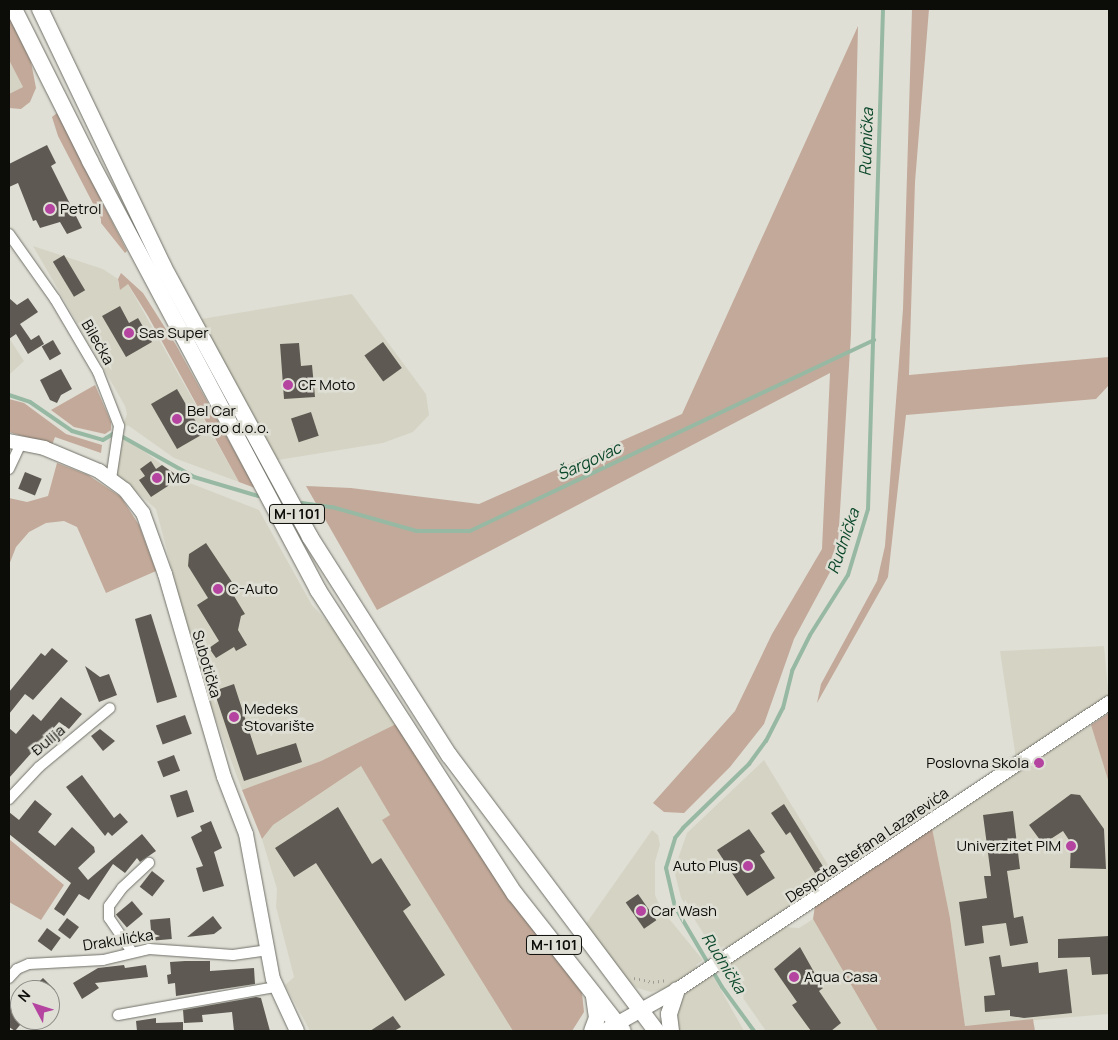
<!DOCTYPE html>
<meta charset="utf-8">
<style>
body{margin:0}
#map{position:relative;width:1118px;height:1040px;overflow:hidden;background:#dfdfd6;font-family:Manrope,sans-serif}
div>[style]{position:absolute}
.built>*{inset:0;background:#d5d4c4}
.green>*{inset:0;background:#c3a999}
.stream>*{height:4px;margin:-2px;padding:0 2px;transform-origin:2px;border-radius:2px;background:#97b9a3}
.building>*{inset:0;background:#5e5a53;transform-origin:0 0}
.path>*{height:2.5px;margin-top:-1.25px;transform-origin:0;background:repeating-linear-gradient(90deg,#9c9c95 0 1px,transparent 0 5px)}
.roads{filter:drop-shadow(0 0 1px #717169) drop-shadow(0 0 1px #717169)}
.street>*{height:10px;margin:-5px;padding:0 5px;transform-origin:5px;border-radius:5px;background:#fff}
.secondary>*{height:14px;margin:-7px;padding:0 7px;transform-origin:7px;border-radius:7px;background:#fff}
.primary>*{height:16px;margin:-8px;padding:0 8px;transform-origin:8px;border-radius:8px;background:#fff}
.dots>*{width:14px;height:14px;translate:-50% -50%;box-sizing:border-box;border:2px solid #dfdfd6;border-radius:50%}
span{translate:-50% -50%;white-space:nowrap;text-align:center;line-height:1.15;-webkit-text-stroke:5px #dfdfd6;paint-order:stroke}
.shield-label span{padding:1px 4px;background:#dfdfd6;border:1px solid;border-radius:4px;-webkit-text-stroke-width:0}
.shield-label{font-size:14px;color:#0c0c09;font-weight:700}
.poi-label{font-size:15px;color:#0c0c09}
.left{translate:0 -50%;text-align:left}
.right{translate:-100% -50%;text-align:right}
.street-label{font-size:15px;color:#0c0c09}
.water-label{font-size:16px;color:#0c482b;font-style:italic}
.frame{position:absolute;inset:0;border:10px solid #0c0c09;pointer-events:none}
.north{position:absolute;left:10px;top:980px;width:50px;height:50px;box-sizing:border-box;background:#dfdfd6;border:1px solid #8b8b84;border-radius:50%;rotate:310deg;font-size:14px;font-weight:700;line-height:20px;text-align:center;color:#0c0c09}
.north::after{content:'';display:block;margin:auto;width:18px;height:22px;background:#b444a0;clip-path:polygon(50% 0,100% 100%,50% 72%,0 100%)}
</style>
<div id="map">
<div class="built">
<div style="clip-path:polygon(9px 60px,23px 87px,9px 94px)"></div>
<div style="clip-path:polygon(33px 246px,103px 269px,118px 279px,118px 284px,128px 284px,239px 482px,174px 458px,129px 426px,123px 425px,127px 414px,125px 406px)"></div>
<div style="clip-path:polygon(352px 294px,426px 394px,429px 415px,413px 432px,383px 443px,278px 460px,201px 319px)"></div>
<div style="clip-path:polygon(9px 338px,24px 361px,9px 375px)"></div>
<div style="clip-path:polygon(121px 438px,135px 444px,182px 480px,259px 510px,312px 605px,352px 648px,396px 724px,321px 761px,242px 790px,199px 674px,156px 509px,117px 475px)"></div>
<div style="clip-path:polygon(1104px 646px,1109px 699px,1016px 759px,1000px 651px)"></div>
<div style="clip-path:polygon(1091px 725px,1109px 783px,1109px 1014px,965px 1026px,950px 918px,932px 828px)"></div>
<div style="clip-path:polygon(764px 760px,838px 881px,726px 949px,724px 946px,715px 952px,681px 898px,674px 870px,687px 833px)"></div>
<div style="clip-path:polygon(361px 766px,390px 815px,383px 821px,513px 1031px,310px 1031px,285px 985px,294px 977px,276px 907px,277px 889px,262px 839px,273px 825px)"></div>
<div style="clip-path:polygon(652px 830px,658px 835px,660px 845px,655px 862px,655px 895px,661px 909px,703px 960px,696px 965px,698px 968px,667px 988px,651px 992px,637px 988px,625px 979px,583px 928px)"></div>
<div style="clip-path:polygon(813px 919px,872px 1019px,878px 1031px,766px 1031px,722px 968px,782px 927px,799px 928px)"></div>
<div style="clip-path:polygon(712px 974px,744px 1031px,678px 1031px,675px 1013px,682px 996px)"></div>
</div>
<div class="green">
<div style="clip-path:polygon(912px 9px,929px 9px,915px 182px,909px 375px,1109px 357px,1109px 385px,1096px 399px,906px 415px,888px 577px,817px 703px,821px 684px,877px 581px,885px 546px,903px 309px)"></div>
<div style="clip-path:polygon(9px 16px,31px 62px,36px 88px,30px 102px,21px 109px,9px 108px,9px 94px,23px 87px,9px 60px)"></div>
<div style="clip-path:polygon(858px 26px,851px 334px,837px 559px,794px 639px,764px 724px,730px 767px,684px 813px,664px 812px,653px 803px,735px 711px,772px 634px,822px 549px,830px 373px,377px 610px,306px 486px,351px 488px,479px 504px,682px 414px)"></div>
<div style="clip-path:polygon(57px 113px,127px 251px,125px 253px,101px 223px,101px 219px,58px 136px,52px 117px)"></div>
<div style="clip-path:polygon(121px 273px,143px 293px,176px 345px,255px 488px,239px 482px,148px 316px,128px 284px,120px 290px,118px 279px)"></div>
<div style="clip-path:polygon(95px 385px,111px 422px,111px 430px,105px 434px,74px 427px,51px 410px)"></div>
<div style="clip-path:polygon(9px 399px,24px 403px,66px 434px,102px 445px,101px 453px,55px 437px,52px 445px,9px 432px)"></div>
<div style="clip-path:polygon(57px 463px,88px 475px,121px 497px,139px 525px,156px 571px,106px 593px,77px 527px,64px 521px,46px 523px,29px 532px,16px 547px,9px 565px,9px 498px,27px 502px,48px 496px)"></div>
<div style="clip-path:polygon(1109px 713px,1109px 783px,1091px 725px)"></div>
<div style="clip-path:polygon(396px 724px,509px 895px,582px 993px,584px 1012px,572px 1031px,513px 1031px,382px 820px,390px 815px,361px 766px,273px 825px,262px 839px,242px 790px,321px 761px)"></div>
<div style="clip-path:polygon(932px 828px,950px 918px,965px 1026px,1033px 1019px,1035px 1031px,878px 1031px,813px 919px,815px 906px)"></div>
<div style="clip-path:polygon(9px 839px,64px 885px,41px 920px,9px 902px)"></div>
</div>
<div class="stream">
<div style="left:9px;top:395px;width:22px;rotate:18deg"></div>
<div style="left:30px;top:402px;width:51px;rotate:34.6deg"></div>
<div style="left:72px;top:431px;width:32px;rotate:16deg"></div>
<div style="left:103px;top:440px;width:12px;rotate:-31deg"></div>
<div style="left:113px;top:434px;width:8px;rotate:14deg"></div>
<div style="left:121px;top:436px;width:84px;rotate:29.3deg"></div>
<div style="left:194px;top:477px;width:67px;rotate:16.5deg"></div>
<div style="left:302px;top:503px;width:30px;rotate:8deg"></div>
<div style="left:332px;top:507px;width:88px;rotate:15.8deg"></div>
<div style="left:417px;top:531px;width:53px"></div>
<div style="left:470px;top:531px;width:447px;rotate:-25.3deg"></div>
<div style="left:754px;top:1031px;width:54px;rotate:-126deg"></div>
<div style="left:722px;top:987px;width:93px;rotate:-120.4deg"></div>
<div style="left:675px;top:907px;width:40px;rotate:-103deg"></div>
<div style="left:666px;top:868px;width:31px;rotate:-73deg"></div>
<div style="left:675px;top:838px;width:13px;rotate:-51deg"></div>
<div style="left:683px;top:828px;width:92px;rotate:-44.1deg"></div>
<div style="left:749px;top:764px;width:29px;rotate:-54deg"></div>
<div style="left:766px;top:741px;width:37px;rotate:-63deg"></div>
<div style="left:783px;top:708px;width:38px;rotate:-76deg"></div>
<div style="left:792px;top:671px;width:40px;rotate:-63.4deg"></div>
<div style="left:810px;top:635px;width:71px;rotate:-57.7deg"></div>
<div style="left:848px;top:575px;width:69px;rotate:-73.1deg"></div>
<div style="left:868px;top:509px;width:500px;rotate:-88.28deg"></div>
</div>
<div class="building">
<div style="clip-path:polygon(47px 145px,56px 163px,51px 166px,82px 228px,67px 234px,60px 222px,40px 228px,36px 220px,33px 221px,18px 183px,9px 187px,9px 164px)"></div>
<div style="left:64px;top:255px;width:41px;height:13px;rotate:59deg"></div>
<div style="clip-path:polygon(9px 298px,17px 305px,28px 298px,38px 312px,20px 324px,31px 340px,39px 335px,44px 344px,28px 354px,16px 334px,9px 339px)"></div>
<div style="clip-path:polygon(120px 306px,129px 323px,138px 318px,152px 342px,126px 357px,102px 316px)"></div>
<div style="left:53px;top:340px;width:16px;height:13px;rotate:60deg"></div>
<div style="left:383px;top:342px;width:32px;height:23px;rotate:54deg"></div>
<div style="clip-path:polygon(299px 343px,301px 366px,312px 365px,315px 397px,284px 399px,280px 344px)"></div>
<div style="clip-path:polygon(61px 369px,72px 389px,61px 395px,57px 403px,50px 400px,40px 380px)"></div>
<div style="left:177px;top:389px;width:52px;height:30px;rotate:60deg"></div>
<div style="left:311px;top:412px;width:25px;height:21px;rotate:72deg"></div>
<div style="clip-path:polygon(151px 461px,156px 469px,162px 465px,175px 474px,168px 486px,151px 497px,139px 480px,145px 476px,140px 469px)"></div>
<div style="left:25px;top:472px;width:18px;height:18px;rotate:22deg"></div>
<div style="clip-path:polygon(206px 543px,236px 588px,231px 591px,245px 614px,241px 616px,238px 630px,247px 645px,236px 651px,234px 647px,216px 658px,209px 648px,219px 641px,197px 605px,208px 598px,188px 566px,189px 554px)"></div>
<div style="clip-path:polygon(151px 614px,177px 697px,157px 703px,135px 619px)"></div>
<div style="clip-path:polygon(52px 648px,68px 661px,33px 700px,25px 694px,9px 714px,9px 692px,41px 653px,45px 656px)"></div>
<div style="clip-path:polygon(85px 666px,100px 677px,109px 674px,117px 695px,99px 702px)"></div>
<div style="clip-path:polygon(234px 684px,257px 755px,296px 743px,302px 762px,244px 781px,214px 691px)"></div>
<div style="clip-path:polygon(61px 697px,82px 714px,69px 729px,59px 722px,9px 778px,9px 728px,16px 734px,33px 714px,41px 721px)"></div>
<div style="left:185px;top:715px;width:20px;height:31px;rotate:70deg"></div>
<div style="clip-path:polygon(100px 729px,115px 741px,103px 751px,91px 736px)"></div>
<div style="left:174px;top:755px;width:17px;height:18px;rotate:69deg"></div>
<div style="clip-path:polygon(82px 775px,114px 818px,120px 813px,128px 822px,112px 836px,108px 832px,105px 836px,66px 787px)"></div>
<div style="left:187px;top:790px;width:23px;height:18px;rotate:72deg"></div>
<div style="clip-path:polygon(1071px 794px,1080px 795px,1104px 829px,1106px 869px,1070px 868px,1071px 843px,1063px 831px,1043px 844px,1029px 825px)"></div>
<div style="clip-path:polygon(35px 800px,52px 814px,38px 832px,55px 846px,72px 827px,94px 847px,95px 852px,78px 868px,88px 880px,142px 834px,156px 851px,140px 862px,137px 858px,125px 873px,113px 864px,89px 900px,79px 894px,64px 916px,54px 909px,71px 883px,9px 834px,9px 812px,19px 820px)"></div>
<div style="clip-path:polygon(784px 804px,824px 868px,815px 873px,790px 832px,786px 835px,771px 813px)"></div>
<div style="clip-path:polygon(338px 807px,372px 864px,381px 858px,411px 905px,403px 911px,445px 975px,405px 1001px,316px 863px,294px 877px,275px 848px)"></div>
<div style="clip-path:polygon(1013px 811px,1020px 869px,1007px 871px,1014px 918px,1023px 916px,1028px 943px,1010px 946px,1006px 923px,982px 926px,984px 943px,965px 946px,959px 902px,987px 898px,984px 876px,991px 876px,983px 815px)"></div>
<div style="clip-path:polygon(211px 821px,222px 848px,214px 852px,224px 886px,203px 892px,196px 868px,203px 866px,191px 837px,202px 831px,200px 826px)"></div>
<div style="clip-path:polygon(749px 829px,765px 852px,760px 855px,775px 878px,747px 896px,717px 850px)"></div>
<div style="left:152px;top:871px;width:16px;height:20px;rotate:38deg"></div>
<div style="left:638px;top:894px;width:32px;height:15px;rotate:55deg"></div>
<div style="left:132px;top:901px;width:17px;height:21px;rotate:50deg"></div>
<div style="clip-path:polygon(213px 916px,222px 928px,214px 934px,187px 937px)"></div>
<div style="left:67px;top:918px;width:15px;height:15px;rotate:37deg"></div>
<div style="left:170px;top:918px;width:21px;height:20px;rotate:85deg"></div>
<div style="left:47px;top:928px;width:17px;height:16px;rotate:36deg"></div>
<div style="clip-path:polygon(1109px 936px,1109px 974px,1092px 975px,1090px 957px,1058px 958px,1058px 939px)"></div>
<div style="clip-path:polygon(800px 947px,823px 988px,819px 991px,841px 1023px,831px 1031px,811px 1031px,792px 1005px,797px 1002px,774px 969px)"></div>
<div style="clip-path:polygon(1000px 955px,1002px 967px,1038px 962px,1039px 973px,1067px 969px,1072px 1013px,1024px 1018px,1010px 1016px,1010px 1010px,985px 1012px,984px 996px,995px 995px,989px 957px)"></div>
<div style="clip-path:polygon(185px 961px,210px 961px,210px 971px,254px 968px,255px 984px,176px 996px,175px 983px,168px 984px,167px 975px,171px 974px,170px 962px)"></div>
<div style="clip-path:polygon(124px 965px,125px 968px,146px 965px,148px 977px,95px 983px,99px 988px,82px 999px,73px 983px,98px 968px)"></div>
<div style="clip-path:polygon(43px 978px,55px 990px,30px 990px)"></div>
<div style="clip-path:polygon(256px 997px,261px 998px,270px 1031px,234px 1031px,232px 1012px,202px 1015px,203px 1022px,184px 1023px,183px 1010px)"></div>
<div style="clip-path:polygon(9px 1001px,20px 1010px,20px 1025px,15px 1031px,9px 1027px)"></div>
<div style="clip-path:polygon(393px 1016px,401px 1027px,394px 1031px,370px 1031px)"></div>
<div style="clip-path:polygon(156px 1018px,156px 1023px,183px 1022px,183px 1031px,137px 1031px,136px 1021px)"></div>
</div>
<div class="path">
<div style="left:634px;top:978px;width:19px;rotate:12deg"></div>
<div style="left:653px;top:982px;width:14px;rotate:-8deg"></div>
</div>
<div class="roads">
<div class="street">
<div style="left:9px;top:234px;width:80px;rotate:54.7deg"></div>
<div style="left:55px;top:299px;width:85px;rotate:59.5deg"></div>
<div style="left:98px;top:372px;width:58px;rotate:68.7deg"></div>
<div style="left:119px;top:426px;width:54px;rotate:98.6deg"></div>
<div style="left:9px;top:469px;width:29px;rotate:-65deg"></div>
<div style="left:9px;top:799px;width:44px;rotate:-46.8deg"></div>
<div style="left:39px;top:767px;width:92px;rotate:-39.7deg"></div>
<div style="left:132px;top:952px;width:41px;rotate:-124.1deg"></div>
<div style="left:109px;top:918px;width:12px;rotate:-90deg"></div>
<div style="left:109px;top:906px;width:22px;rotate:-54deg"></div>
<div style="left:122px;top:888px;width:37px;rotate:-43deg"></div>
<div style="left:9px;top:978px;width:12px;rotate:-48deg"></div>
<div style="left:17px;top:969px;width:13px;rotate:-23deg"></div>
<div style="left:29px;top:964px;width:74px;rotate:-3.1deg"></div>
<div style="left:103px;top:960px;width:47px;rotate:-13.4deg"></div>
<div style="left:149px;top:949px;width:84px;rotate:4.1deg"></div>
<div style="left:233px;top:955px;width:34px;rotate:-8deg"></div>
<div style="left:118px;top:1015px;width:159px;rotate:-10.1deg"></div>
</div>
<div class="secondary">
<div style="left:9px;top:441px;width:36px;rotate:11deg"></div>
<div style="left:44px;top:448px;width:60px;rotate:22.7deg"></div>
<div style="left:99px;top:471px;width:32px;rotate:36deg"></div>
<div style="left:125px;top:490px;width:29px;rotate:52deg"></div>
<div style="left:143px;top:513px;width:65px;rotate:70.2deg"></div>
<div style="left:165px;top:574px;width:211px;rotate:73.8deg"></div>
<div style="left:224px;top:777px;width:61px;rotate:68.9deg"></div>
<div style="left:246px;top:834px;width:147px;rotate:79.5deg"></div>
<div style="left:273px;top:979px;width:57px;rotate:65.2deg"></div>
<div style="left:604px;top:1031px;width:84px;rotate:-29.3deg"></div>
<div style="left:677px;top:990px;width:519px;rotate:-33.6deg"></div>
</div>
<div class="primary">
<div style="left:14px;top:9px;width:170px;rotate:63.4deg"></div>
<div style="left:90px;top:161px;width:486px;rotate:62deg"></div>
<div style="left:318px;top:590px;width:362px;rotate:57.1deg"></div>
<div style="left:515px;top:894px;width:174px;rotate:51.8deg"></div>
<div style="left:40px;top:9px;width:285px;rotate:64.4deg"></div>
<div style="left:163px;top:266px;width:308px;rotate:61.5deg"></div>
<div style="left:310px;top:537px;width:259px;rotate:57.5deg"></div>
<div style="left:449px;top:755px;width:345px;rotate:53.1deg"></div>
<div style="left:592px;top:1031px;width:14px;rotate:-69deg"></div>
<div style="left:597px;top:1018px;width:22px;rotate:-98deg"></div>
<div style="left:671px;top:1031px;width:17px;rotate:-97deg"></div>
<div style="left:669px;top:1014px;width:25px;rotate:-72deg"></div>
</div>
</div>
<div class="dots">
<div style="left:50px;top:209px;background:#b444a0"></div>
<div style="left:129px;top:333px;background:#b444a0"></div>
<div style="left:288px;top:385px;background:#b444a0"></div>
<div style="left:177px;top:419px;background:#b444a0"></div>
<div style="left:157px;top:478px;background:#b444a0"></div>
<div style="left:218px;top:589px;background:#b444a0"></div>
<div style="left:234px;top:717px;background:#b444a0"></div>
<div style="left:1039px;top:763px;background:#b444a0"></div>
<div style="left:1071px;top:846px;background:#b444a0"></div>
<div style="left:748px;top:866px;background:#b444a0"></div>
<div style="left:641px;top:911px;background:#b444a0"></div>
<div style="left:794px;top:977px;background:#b444a0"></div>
</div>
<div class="shield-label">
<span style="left:297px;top:514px">M-I 101</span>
<span style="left:554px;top:945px">M-I 101</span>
</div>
<div class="poi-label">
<span class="left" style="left:60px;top:209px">Petrol</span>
<span class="left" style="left:139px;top:333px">Sas Super</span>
<span class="left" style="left:298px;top:385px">CF Moto</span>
<span class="left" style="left:187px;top:419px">Bel Car<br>Cargo d.o.o.</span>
<span class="left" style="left:167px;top:478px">MG</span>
<span class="left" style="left:228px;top:589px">C-Auto</span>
<span class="left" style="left:244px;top:717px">Medeks<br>Stovarište</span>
<span class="right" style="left:1029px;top:763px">Poslovna Skola</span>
<span class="right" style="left:1061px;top:846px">Univerzitet PIM</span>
<span class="right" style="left:738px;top:866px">Auto Plus</span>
<span class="left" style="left:651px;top:911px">Car Wash</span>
<span class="left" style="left:804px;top:977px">Aqua Casa</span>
</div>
<div class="street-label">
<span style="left:98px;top:342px;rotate:60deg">Bilećka</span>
<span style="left:207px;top:664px;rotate:74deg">Subotička</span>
<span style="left:48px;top:740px;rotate:-40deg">Đulija</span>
<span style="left:867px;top:845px;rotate:-34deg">Despota Stefana Lazarevića</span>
<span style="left:118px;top:940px;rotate:-9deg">Drakulićka</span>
</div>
<div class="water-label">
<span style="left:866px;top:142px;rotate:-88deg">Rudnička</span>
<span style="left:589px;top:461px;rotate:-25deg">Šargovac</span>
<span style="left:843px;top:541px;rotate:-71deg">Rudnička</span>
<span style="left:724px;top:963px;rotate:58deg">Rudnička</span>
</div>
<div class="frame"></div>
<div class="north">N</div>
</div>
